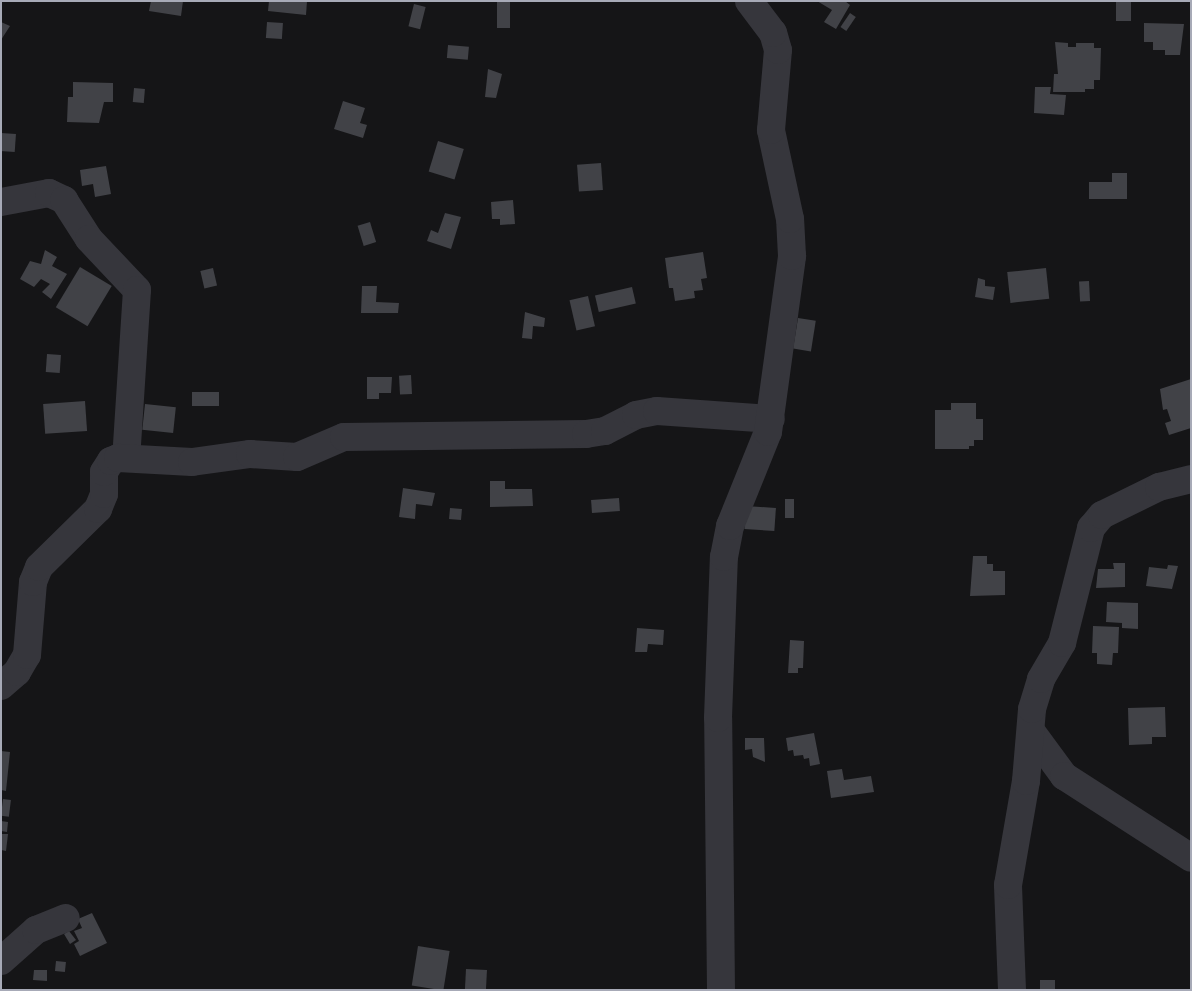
<!DOCTYPE html>
<style>
body{margin:0}
#map{position:relative;width:1192px;height:991px;overflow:hidden;background:#151517;font-family:"Open Sans",sans-serif}
div>[style]{position:absolute}
.building>*{inset:0;background:#414247;transform-origin:0 0}
.minor>*{height:28px;margin:-14px;padding:0 14px;transform-origin:14px;border-radius:14px;background:#36363c}
span{translate:-50% -50%;white-space:nowrap;text-align:center;line-height:1.15;-webkit-text-stroke:4px #101012;paint-order:stroke}
.frame{position:absolute;inset:0;border:2px solid #a7aab7;pointer-events:none}
</style>
<div id="map">
<div class="building">
<div style="clip-path:polygon(151px 1px,183px 1px,181px 16px,149px 11px)"></div>
<div style="clip-path:polygon(269px 1px,307px 1px,306px 15px,268px 11px)"></div>
<div style="left:497px;top:1px;width:13px;height:27px"></div>
<div style="clip-path:polygon(817px 1px,845px 1px,850px 5px,836px 29px,824px 22px,832px 10px)"></div>
<div style="left:1116px;top:2px;width:15px;height:19px"></div>
<div style="left:414px;top:4px;width:12px;height:23px;rotate:14deg"></div>
<div style="left:850px;top:13px;width:7px;height:17px;rotate:34deg"></div>
<div style="clip-path:polygon(1px 22px,10px 26px,1px 40px)"></div>
<div style="left:267px;top:22px;width:16px;height:16px;rotate:4deg"></div>
<div style="clip-path:polygon(1144px 23px,1184px 24px,1180px 55px,1165px 55px,1165px 50px,1153px 50px,1153px 42px,1144px 42px)"></div>
<div style="clip-path:polygon(1055px 42px,1068px 43px,1068px 47px,1076px 47px,1076px 43px,1094px 43px,1094px 48px,1101px 48px,1100px 80px,1094px 80px,1094px 89px,1085px 89px,1085px 92px,1053px 92px,1054px 74px,1058px 74px)"></div>
<div style="left:448px;top:45px;width:21px;height:13px;rotate:5deg"></div>
<div style="clip-path:polygon(488px 69px,502px 74px,496px 98px,485px 97px)"></div>
<div style="clip-path:polygon(73px 82px,113px 83px,113px 102px,104px 102px,99px 123px,67px 122px,68px 97px,73px 97px)"></div>
<div style="clip-path:polygon(1035px 87px,1051px 87px,1050px 94px,1066px 95px,1064px 115px,1034px 113px)"></div>
<div style="left:134px;top:88px;width:11px;height:14px;rotate:5deg"></div>
<div style="clip-path:polygon(343px 101px,365px 108px,360px 123px,367px 125px,363px 138px,334px 129px)"></div>
<div style="left:1px;top:133px;width:15px;height:18px;rotate:4deg"></div>
<div style="left:438px;top:141px;width:27px;height:32px;rotate:17deg"></div>
<div style="left:601px;top:163px;width:27px;height:24px;rotate:86deg"></div>
<div style="clip-path:polygon(106px 166px,111px 194px,95px 197px,93px 184px,82px 186px,80px 170px)"></div>
<div style="clip-path:polygon(1112px 173px,1127px 173px,1127px 199px,1089px 199px,1089px 182px,1112px 182px)"></div>
<div style="clip-path:polygon(513px 200px,515px 224px,500px 225px,500px 219px,492px 219px,491px 202px)"></div>
<div style="clip-path:polygon(445px 213px,461px 217px,451px 249px,427px 241px,431px 230px,438px 233px)"></div>
<div style="left:370px;top:222px;width:21px;height:13px;rotate:73deg"></div>
<div style="clip-path:polygon(45px 250px,57px 257px,52px 266px,67px 274px,51px 299px,42px 292px,50px 284px,41px 279px,34px 287px,20px 279px,30px 261px,41px 264px)"></div>
<div style="clip-path:polygon(703px 252px,707px 278px,701px 279px,703px 290px,694px 291px,695px 298px,675px 301px,673px 288px,669px 288px,665px 258px)"></div>
<div style="left:80px;top:267px;width:37px;height:47px;rotate:31deg"></div>
<div style="left:213px;top:268px;width:18px;height:13px;rotate:77deg"></div>
<div style="left:1046px;top:268px;width:31px;height:39px;rotate:84deg"></div>
<div style="clip-path:polygon(978px 278px,985px 280px,985px 286px,995px 287px,993px 300px,975px 297px)"></div>
<div style="left:1089px;top:281px;width:20px;height:10px;rotate:87deg"></div>
<div style="clip-path:polygon(362px 286px,377px 286px,376px 302px,399px 303px,398px 313px,361px 313px)"></div>
<div style="left:632px;top:287px;width:17px;height:38px;rotate:77deg"></div>
<div style="left:588px;top:296px;width:31px;height:19px;rotate:77deg"></div>
<div style="clip-path:polygon(525px 312px,545px 318px,544px 327px,533px 326px,532px 339px,522px 338px)"></div>
<div style="left:798px;top:318px;width:18px;height:31px;rotate:9deg"></div>
<div style="left:47px;top:354px;width:14px;height:18px;rotate:4deg"></div>
<div style="left:411px;top:375px;width:19px;height:12px;rotate:87deg"></div>
<div style="clip-path:polygon(367px 377px,392px 377px,391px 393px,379px 393px,379px 399px,367px 399px)"></div>
<div style="clip-path:polygon(1191px 379px,1191px 428px,1169px 435px,1165px 423px,1171px 421px,1167px 409px,1163px 410px,1160px 389px)"></div>
<div style="left:219px;top:392px;width:14px;height:27px;rotate:90deg"></div>
<div style="left:85px;top:401px;width:30px;height:42px;rotate:86deg"></div>
<div style="clip-path:polygon(951px 403px,976px 403px,976px 419px,983px 419px,983px 440px,974px 440px,974px 446px,969px 446px,969px 449px,935px 449px,935px 410px,951px 410px)"></div>
<div style="left:145px;top:404px;width:31px;height:26px;rotate:6deg"></div>
<div style="clip-path:polygon(490px 481px,505px 481px,505px 489px,532px 489px,533px 506px,490px 507px)"></div>
<div style="clip-path:polygon(403px 488px,435px 493px,432px 506px,416px 504px,415px 519px,399px 517px)"></div>
<div style="left:619px;top:498px;width:13px;height:28px;rotate:86deg"></div>
<div style="left:785px;top:499px;width:9px;height:19px"></div>
<div style="left:746px;top:506px;width:30px;height:23px;rotate:4deg"></div>
<div style="left:450px;top:508px;width:12px;height:11px;rotate:5deg"></div>
<div style="clip-path:polygon(973px 556px,987px 556px,987px 564px,993px 564px,993px 571px,1005px 571px,1005px 595px,970px 596px)"></div>
<div style="clip-path:polygon(1113px 563px,1125px 563px,1125px 587px,1096px 588px,1098px 569px,1114px 569px)"></div>
<div style="clip-path:polygon(1168px 565px,1178px 566px,1172px 589px,1146px 586px,1149px 567px,1167px 569px)"></div>
<div style="clip-path:polygon(1107px 602px,1138px 603px,1138px 629px,1122px 628px,1122px 623px,1106px 622px)"></div>
<div style="clip-path:polygon(1093px 626px,1119px 627px,1118px 653px,1113px 653px,1112px 665px,1097px 664px,1097px 653px,1092px 653px)"></div>
<div style="clip-path:polygon(637px 628px,664px 630px,663px 645px,648px 644px,647px 652px,635px 652px)"></div>
<div style="clip-path:polygon(790px 640px,804px 641px,803px 668px,798px 668px,798px 673px,788px 673px)"></div>
<div style="clip-path:polygon(1165px 707px,1166px 737px,1152px 737px,1152px 744px,1129px 745px,1128px 708px)"></div>
<div style="clip-path:polygon(814px 733px,820px 764px,810px 766px,809px 758px,804px 759px,803px 755px,794px 756px,793px 750px,788px 751px,786px 738px)"></div>
<div style="clip-path:polygon(745px 738px,764px 738px,765px 762px,753px 757px,752px 749px,745px 750px)"></div>
<div style="clip-path:polygon(1px 751px,10px 752px,6px 791px,1px 790px)"></div>
<div style="clip-path:polygon(842px 769px,844px 780px,871px 776px,874px 792px,831px 798px,827px 771px)"></div>
<div style="left:3px;top:799px;width:8px;height:17px;rotate:7deg"></div>
<div style="clip-path:polygon(1px 821px,8px 822px,7px 832px,1px 831px)"></div>
<div style="clip-path:polygon(1px 834px,8px 834px,6px 851px,1px 850px)"></div>
<div style="clip-path:polygon(92px 913px,107px 943px,80px 956px,74px 944px,79px 941px,74px 931px,82px 928px,78px 919px)"></div>
<div style="clip-path:polygon(69px 931px,76px 940px,70px 944px,64px 934px)"></div>
<div style="left:418px;top:946px;width:32px;height:40px;rotate:9deg"></div>
<div style="left:56px;top:961px;width:10px;height:10px;rotate:6deg"></div>
<div style="left:466px;top:969px;width:21px;height:21px;rotate:3deg"></div>
<div style="clip-path:polygon(34px 970px,47px 970px,47px 981px,33px 980px)"></div>
<div style="left:1040px;top:980px;width:15px;height:10px"></div>
</div>
<div class="minor">
<div style="left:1px;top:202px;width:49px;rotate:-10.6deg"></div>
<div style="left:49px;top:193px;width:17px;rotate:25deg"></div>
<div style="left:64px;top:200px;width:46px;rotate:57.3deg"></div>
<div style="left:89px;top:239px;width:70px;rotate:46.7deg"></div>
<div style="left:137px;top:290px;width:168px;rotate:93.7deg"></div>
<div style="left:1px;top:686px;width:21px;rotate:-41deg"></div>
<div style="left:17px;top:672px;width:20px;rotate:-60deg"></div>
<div style="left:27px;top:655px;width:73px;rotate:-85.3deg"></div>
<div style="left:33px;top:582px;width:16px;rotate:-68deg"></div>
<div style="left:39px;top:567px;width:83px;rotate:-44.5deg"></div>
<div style="left:98px;top:509px;width:16px;rotate:-68deg"></div>
<div style="left:104px;top:494px;width:22px;rotate:-90deg"></div>
<div style="left:104px;top:472px;width:13px;rotate:-58deg"></div>
<div style="left:111px;top:461px;width:8px;rotate:-23deg"></div>
<div style="left:118px;top:458px;width:74px;rotate:3.1deg"></div>
<div style="left:192px;top:462px;width:59px;rotate:-7.9deg"></div>
<div style="left:250px;top:454px;width:47px;rotate:3.7deg"></div>
<div style="left:297px;top:457px;width:51px;rotate:-23.1deg"></div>
<div style="left:344px;top:437px;width:242px;rotate:-0.7deg"></div>
<div style="left:586px;top:434px;width:19px;rotate:-9deg"></div>
<div style="left:605px;top:431px;width:35px;rotate:-27deg"></div>
<div style="left:636px;top:415px;width:21px;rotate:-11deg"></div>
<div style="left:657px;top:411px;width:114px;rotate:4deg"></div>
<div style="left:1031px;top:731px;width:56px;rotate:53.7deg"></div>
<div style="left:1064px;top:776px;width:151px;rotate:32.8deg"></div>
<div style="left:1px;top:961px;width:47px;rotate:-41.5deg"></div>
<div style="left:36px;top:930px;width:32px;rotate:-22deg"></div>
<div style="left:721px;top:990px;width:272px;rotate:-90.6deg"></div>
<div style="left:718px;top:718px;width:161px;rotate:-87.9deg"></div>
<div style="left:724px;top:557px;width:32px;rotate:-79deg"></div>
<div style="left:730px;top:526px;width:101px;rotate:-68deg"></div>
<div style="left:768px;top:432px;width:178px;rotate:-82.2deg"></div>
<div style="left:792px;top:256px;width:37px;rotate:-93deg"></div>
<div style="left:790px;top:219px;width:91px;rotate:-102.1deg"></div>
<div style="left:771px;top:130px;width:80px;rotate:-85deg"></div>
<div style="left:778px;top:50px;width:18px;rotate:-106deg"></div>
<div style="left:773px;top:33px;width:40px;rotate:-127deg"></div>
<div style="left:1012px;top:990px;width:105px;rotate:-92.2deg"></div>
<div style="left:1008px;top:885px;width:106px;rotate:-80.2deg"></div>
<div style="left:1026px;top:781px;width:72px;rotate:-85.2deg"></div>
<div style="left:1032px;top:709px;width:31px;rotate:-73deg"></div>
<div style="left:1041px;top:679px;width:42px;rotate:-59.7deg"></div>
<div style="left:1062px;top:643px;width:119px;rotate:-75.8deg"></div>
<div style="left:1091px;top:528px;width:17px;rotate:-50deg"></div>
<div style="left:1102px;top:515px;width:64px;rotate:-26.2deg"></div>
<div style="left:1159px;top:487px;width:33px;rotate:-14deg"></div>
</div>
<div class="frame"></div>
</div>
